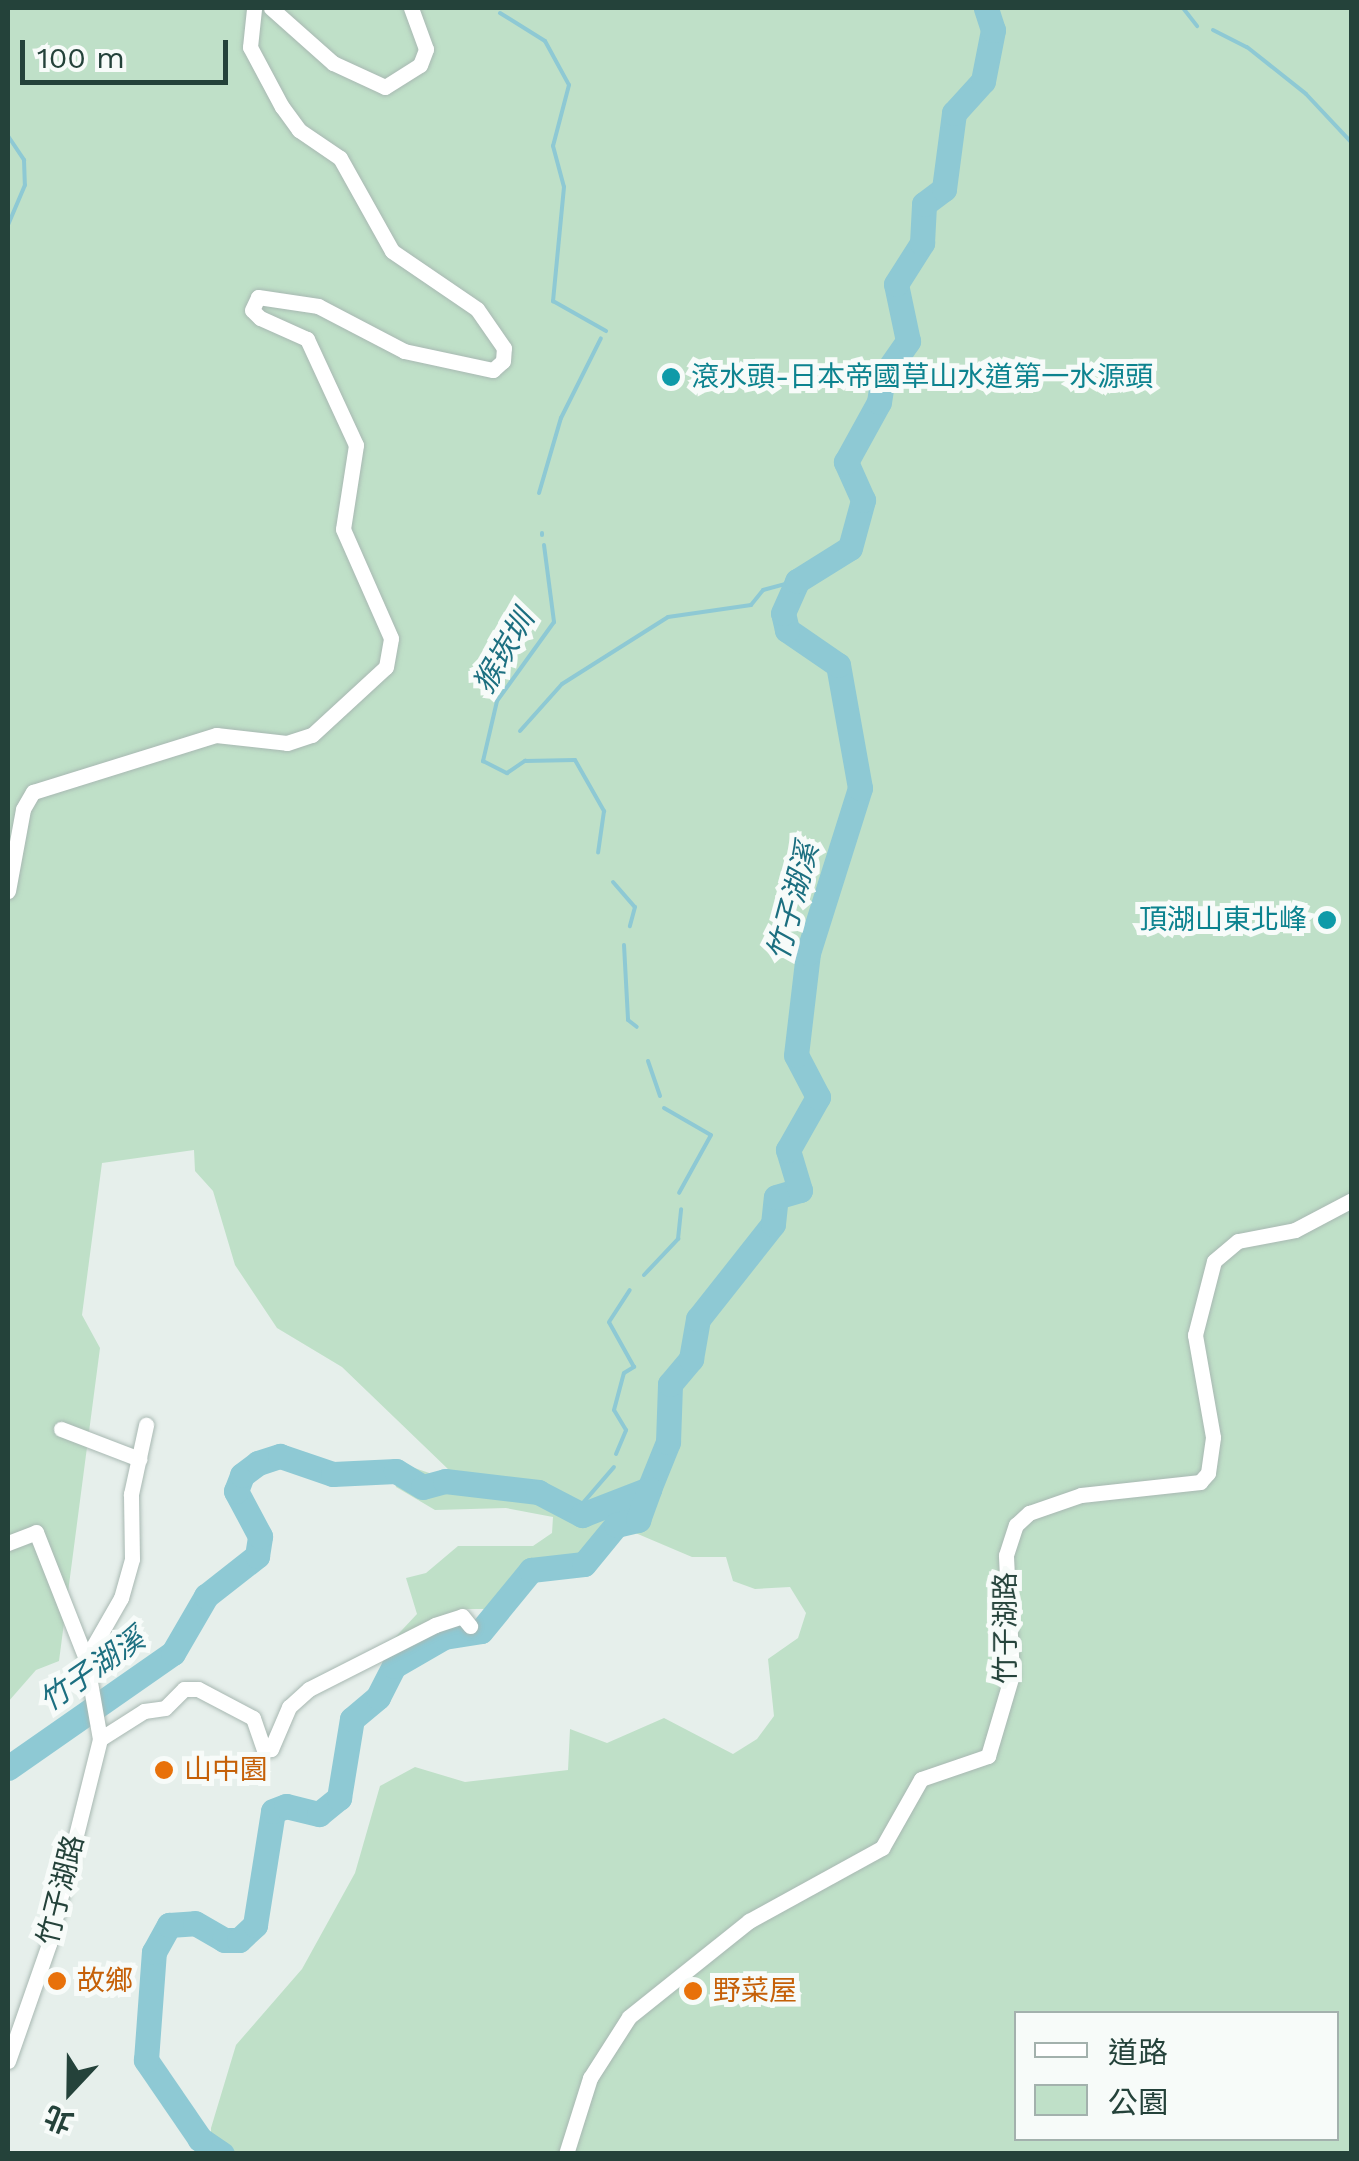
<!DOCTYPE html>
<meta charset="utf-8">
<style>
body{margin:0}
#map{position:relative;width:1359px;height:2161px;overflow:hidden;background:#e6efeb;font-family:"Work Sans","Noto Sans TC",sans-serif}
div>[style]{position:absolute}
.green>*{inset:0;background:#bfe0c8}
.stream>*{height:4px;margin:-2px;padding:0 2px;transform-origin:2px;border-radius:2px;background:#8ec9d4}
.river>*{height:25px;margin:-12.5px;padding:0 12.5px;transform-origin:12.5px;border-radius:12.5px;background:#8ec9d4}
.roads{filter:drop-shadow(0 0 2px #a8b8b2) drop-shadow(0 0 2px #a8b8b2)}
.minor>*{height:15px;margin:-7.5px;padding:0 7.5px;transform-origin:7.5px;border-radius:7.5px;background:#fff}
.dots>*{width:28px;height:28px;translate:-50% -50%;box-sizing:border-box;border:5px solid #f7fbf9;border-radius:50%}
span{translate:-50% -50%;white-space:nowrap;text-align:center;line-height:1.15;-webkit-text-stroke:10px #f7fbf9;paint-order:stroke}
.culture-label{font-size:28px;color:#0d838f}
.left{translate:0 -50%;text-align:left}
.right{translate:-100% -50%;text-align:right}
.street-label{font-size:28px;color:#24423a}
.food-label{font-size:28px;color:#c56008}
.water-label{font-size:30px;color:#1c6f80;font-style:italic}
.frame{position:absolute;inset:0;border:10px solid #24423a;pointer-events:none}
.legend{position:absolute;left:1014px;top:2011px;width:325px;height:130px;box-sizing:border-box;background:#f7fbf9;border:2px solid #a3b1ad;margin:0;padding:12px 18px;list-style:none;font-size:30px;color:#24423a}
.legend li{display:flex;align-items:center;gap:20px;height:50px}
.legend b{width:50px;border:2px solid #a3b1ad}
.north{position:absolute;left:20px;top:2041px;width:100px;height:100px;-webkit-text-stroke:8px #f7fbf9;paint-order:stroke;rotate:202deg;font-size:28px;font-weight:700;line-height:40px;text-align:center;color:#24423a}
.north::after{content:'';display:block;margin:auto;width:35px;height:45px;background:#24423a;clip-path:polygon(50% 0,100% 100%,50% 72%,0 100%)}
.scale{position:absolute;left:20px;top:40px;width:208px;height:45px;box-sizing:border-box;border:5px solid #24423a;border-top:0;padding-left:12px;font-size:30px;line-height:35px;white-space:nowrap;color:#24423a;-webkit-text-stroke:8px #f7fbf9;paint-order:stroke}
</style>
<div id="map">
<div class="green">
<div style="clip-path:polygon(evenodd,8px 8px,1351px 8px,1351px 2153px,211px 2153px,211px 2128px,236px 2045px,302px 1969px,355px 1873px,380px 1786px,415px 1767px,465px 1782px,568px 1770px,570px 1729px,607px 1743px,664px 1718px,733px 1754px,757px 1739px,774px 1716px,768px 1659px,798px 1638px,806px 1613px,790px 1587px,755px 1589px,733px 1581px,726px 1557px,692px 1557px,619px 1526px,593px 1567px,533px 1576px,503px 1609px,466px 1609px,408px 1655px,386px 1656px,387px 1646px,417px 1614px,406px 1578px,426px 1573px,458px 1546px,533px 1546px,552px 1533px,553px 1517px,506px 1508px,435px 1510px,396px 1487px,391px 1460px,444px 1478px,449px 1470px,342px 1367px,277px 1328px,235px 1265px,213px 1191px,195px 1171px,194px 1150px,102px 1163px,82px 1315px,100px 1348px,59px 1661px,36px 1670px,8px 1702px,8px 8px,1016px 2014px,1336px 2014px,1336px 2138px,1016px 2138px,1016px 2014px)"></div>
</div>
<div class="stream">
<div style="left:1183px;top:8px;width:23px;rotate:52deg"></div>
<div style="left:500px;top:13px;width:53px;rotate:31.9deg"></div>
<div style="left:545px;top:41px;width:50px;rotate:61.4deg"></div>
<div style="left:569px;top:85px;width:63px;rotate:104.7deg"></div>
<div style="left:553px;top:146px;width:42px;rotate:75deg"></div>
<div style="left:564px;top:187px;width:115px;rotate:95.5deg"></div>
<div style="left:553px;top:301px;width:61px;rotate:29.5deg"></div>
<div style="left:8px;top:21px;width:35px;rotate:90deg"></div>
<div style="left:1213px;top:30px;width:38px;rotate:27deg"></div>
<div style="left:1247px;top:47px;width:75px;rotate:38.5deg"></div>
<div style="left:1306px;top:94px;width:67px;rotate:46.8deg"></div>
<div style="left:8px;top:136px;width:29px;rotate:56deg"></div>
<div style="left:24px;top:160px;width:25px;rotate:88deg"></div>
<div style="left:25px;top:185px;width:43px;rotate:113deg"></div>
<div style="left:539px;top:493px;width:78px;rotate:-73.7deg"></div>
<div style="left:561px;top:418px;width:89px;rotate:-63.4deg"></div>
<div style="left:542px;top:533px;width:2px;rotate:90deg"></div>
<div style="left:544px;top:545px;width:78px;rotate:82.6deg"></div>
<div style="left:554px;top:622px;width:97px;rotate:125.8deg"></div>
<div style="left:497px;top:701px;width:62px;rotate:103.1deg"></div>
<div style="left:483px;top:761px;width:27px;rotate:27deg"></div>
<div style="left:507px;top:773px;width:22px;rotate:-34deg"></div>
<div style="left:525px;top:761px;width:50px;rotate:-1.1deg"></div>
<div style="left:575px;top:760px;width:59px;rotate:60.4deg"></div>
<div style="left:604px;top:811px;width:42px;rotate:98.1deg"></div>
<div style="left:520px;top:731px;width:63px;rotate:-48.2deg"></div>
<div style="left:562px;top:684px;width:125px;rotate:-32.3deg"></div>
<div style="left:668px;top:617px;width:84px;rotate:-8.2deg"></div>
<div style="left:751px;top:605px;width:19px;rotate:-51deg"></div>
<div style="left:763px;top:590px;width:35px;rotate:-15deg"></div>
<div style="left:613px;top:882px;width:33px;rotate:49deg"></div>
<div style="left:635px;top:907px;width:20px;rotate:105deg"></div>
<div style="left:624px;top:945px;width:75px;rotate:86.9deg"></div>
<div style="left:628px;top:1020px;width:11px;rotate:38deg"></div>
<div style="left:648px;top:1061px;width:37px;rotate:71deg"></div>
<div style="left:664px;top:1108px;width:54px;rotate:29.9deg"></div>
<div style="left:711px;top:1135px;width:66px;rotate:118.9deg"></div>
<div style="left:644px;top:1275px;width:50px;rotate:-46.6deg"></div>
<div style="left:678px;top:1239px;width:30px;rotate:-84deg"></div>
<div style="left:616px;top:1454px;width:26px;rotate:-67deg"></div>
<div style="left:626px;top:1430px;width:23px;rotate:-121deg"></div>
<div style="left:614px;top:1410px;width:38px;rotate:-75deg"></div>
<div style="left:624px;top:1373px;width:12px;rotate:-31deg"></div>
<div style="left:634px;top:1367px;width:51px;rotate:-119.1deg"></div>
<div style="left:609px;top:1322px;width:38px;rotate:-57deg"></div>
<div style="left:576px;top:1511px;width:58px;rotate:-49.2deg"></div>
</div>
<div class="river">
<div style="left:8px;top:1768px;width:201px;rotate:-34.9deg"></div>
<div style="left:173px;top:1653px;width:66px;rotate:-59.9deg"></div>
<div style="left:206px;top:1596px;width:65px;rotate:-38.1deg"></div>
<div style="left:257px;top:1556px;width:20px;rotate:-81deg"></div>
<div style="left:260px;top:1536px;width:51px;rotate:-118.1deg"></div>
<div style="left:236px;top:1491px;width:17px;rotate:-69deg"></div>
<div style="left:242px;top:1475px;width:20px;rotate:-37deg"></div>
<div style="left:258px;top:1463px;width:23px;rotate:-18deg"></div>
<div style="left:280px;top:1456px;width:56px;rotate:18.8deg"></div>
<div style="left:333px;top:1474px;width:63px;rotate:-2.7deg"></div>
<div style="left:396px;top:1471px;width:31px;rotate:31deg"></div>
<div style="left:423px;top:1487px;width:23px;rotate:-15deg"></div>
<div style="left:445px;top:1481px;width:94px;rotate:6.7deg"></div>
<div style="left:538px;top:1492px;width:50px;rotate:27.6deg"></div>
<div style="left:582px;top:1515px;width:72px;rotate:-21.2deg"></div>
<div style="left:649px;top:1489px;width:51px;rotate:-68deg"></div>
<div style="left:668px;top:1442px;width:58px;rotate:-88deg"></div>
<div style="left:670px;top:1384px;width:33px;rotate:-50deg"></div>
<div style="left:691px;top:1359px;width:41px;rotate:-80.1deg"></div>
<div style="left:698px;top:1319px;width:121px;rotate:-51.7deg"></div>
<div style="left:773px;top:1224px;width:27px;rotate:-84deg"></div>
<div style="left:776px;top:1197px;width:25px;rotate:-16deg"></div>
<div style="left:800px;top:1190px;width:42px;rotate:-106.7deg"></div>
<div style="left:788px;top:1150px;width:61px;rotate:-60.5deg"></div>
<div style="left:818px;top:1097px;width:47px;rotate:-117.6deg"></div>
<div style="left:796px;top:1055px;width:103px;rotate:-83.3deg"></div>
<div style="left:808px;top:953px;width:173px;rotate:-72.5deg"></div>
<div style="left:860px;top:788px;width:125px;rotate:-100.1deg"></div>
<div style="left:838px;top:665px;width:62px;rotate:-145.5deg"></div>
<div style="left:787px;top:630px;width:17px;rotate:-103deg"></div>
<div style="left:783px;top:613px;width:35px;rotate:-66deg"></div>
<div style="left:797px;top:581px;width:62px;rotate:-31.9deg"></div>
<div style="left:850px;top:548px;width:50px;rotate:-74.8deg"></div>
<div style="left:863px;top:500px;width:42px;rotate:-114.1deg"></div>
<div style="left:846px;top:462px;width:68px;rotate:-61.2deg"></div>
<div style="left:879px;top:402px;width:25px;rotate:-81deg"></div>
<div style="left:883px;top:377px;width:44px;rotate:-55.2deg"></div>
<div style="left:908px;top:341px;width:58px;rotate:-101.9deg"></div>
<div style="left:896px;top:284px;width:49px;rotate:-57.6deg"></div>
<div style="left:922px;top:243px;width:39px;rotate:-87deg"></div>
<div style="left:924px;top:204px;width:25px;rotate:-37deg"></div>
<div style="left:944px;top:189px;width:77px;rotate:-82.5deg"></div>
<div style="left:954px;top:113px;width:43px;rotate:-47.8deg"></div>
<div style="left:983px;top:81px;width:52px;rotate:-78.9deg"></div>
<div style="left:993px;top:30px;width:23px;rotate:-108deg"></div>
<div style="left:222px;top:2154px;width:27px;rotate:-146deg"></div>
<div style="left:200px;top:2139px;width:96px;rotate:-124.4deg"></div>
<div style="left:146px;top:2060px;width:108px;rotate:-85.8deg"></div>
<div style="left:154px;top:1952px;width:31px;rotate:-61deg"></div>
<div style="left:169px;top:1925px;width:26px;rotate:-4deg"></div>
<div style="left:195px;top:1923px;width:34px;rotate:30deg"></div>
<div style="left:224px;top:1940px;width:15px"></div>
<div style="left:239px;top:1940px;width:22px;rotate:-43deg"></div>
<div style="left:255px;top:1925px;width:115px;rotate:-81deg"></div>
<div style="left:273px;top:1811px;width:14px;rotate:-21deg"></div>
<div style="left:286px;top:1806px;width:34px;rotate:14deg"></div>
<div style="left:319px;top:1814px;width:26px;rotate:-39deg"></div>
<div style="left:339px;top:1798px;width:80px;rotate:-80.7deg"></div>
<div style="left:352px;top:1719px;width:34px;rotate:-40deg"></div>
<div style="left:378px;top:1697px;width:35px;rotate:-63deg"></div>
<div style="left:394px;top:1666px;width:58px;rotate:-30.1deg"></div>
<div style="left:444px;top:1637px;width:37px;rotate:-9deg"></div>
<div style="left:481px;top:1631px;width:79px;rotate:-50.7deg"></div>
<div style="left:531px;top:1570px;width:53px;rotate:-6.5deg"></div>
<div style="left:584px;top:1564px;width:50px;rotate:-50.6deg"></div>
<div style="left:616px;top:1525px;width:23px;rotate:-13deg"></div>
<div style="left:638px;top:1520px;width:33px;rotate:-70deg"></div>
</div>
<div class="roads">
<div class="minor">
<div style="left:271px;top:8px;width:83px;rotate:41.6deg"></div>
<div style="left:333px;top:63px;width:57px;rotate:24.8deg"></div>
<div style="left:385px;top:87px;width:41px;rotate:-32.2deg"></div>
<div style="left:420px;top:65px;width:17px;rotate:-69deg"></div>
<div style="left:426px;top:49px;width:44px;rotate:-110.1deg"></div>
<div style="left:8px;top:891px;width:83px;rotate:-79.6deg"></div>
<div style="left:23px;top:809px;width:20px;rotate:-60deg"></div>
<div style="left:33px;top:792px;width:192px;rotate:-17.3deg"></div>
<div style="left:216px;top:735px;width:71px;rotate:6.4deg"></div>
<div style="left:287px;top:743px;width:26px;rotate:-18deg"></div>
<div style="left:312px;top:735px;width:100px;rotate:-42.6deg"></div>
<div style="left:386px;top:667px;width:29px;rotate:-80deg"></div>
<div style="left:391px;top:638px;width:119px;rotate:-113.8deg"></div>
<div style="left:343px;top:529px;width:85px;rotate:-81.2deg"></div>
<div style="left:356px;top:445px;width:117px;rotate:-114.8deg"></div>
<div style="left:307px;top:339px;width:51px;rotate:-155.9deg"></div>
<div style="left:260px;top:318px;width:11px;rotate:-135deg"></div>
<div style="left:252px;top:310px;width:14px;rotate:-65deg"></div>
<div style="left:258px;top:297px;width:61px;rotate:8.5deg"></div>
<div style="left:318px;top:306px;width:97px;rotate:27.6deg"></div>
<div style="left:404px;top:351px;width:91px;rotate:12.1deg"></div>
<div style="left:493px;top:370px;width:13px;rotate:-42deg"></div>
<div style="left:503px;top:361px;width:13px;rotate:-86deg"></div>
<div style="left:504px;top:348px;width:47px;rotate:-124.7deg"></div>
<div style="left:477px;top:309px;width:103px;rotate:-145.7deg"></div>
<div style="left:392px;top:251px;width:107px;rotate:-119.2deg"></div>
<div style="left:340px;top:158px;width:50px;rotate:-145.7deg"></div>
<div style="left:299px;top:130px;width:29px;rotate:-126deg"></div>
<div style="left:282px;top:107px;width:68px;rotate:-118.1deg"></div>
<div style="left:250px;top:47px;width:39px;rotate:-84deg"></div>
<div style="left:61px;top:1429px;width:84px;rotate:21deg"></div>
<div style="left:8px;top:1543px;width:30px;rotate:-21deg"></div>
<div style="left:36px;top:1532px;width:136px;rotate:68.5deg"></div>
<div style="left:86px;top:1659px;width:81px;rotate:80.1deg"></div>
<div style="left:100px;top:1739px;width:211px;rotate:104deg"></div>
<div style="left:49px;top:1944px;width:124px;rotate:109.3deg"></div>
<div style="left:86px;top:1659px;width:70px;rotate:-60.2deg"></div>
<div style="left:121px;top:1598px;width:41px;rotate:-74.2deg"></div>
<div style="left:132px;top:1559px;width:65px;rotate:-90.9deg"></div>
<div style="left:131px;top:1494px;width:71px;rotate:-77.7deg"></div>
<div style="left:100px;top:1739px;width:52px;rotate:-32.5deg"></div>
<div style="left:144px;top:1711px;width:21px;rotate:-8deg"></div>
<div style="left:165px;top:1708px;width:27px;rotate:-45deg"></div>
<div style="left:184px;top:1689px;width:14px"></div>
<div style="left:198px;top:1689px;width:62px;rotate:27.8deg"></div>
<div style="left:253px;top:1718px;width:34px;rotate:71deg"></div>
<div style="left:264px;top:1750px;width:7px;rotate:-8deg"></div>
<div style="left:271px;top:1749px;width:46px;rotate:-66.8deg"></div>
<div style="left:289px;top:1707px;width:27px;rotate:-42deg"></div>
<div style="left:309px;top:1689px;width:141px;rotate:-26.9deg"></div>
<div style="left:435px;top:1625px;width:28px;rotate:-18deg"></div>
<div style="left:462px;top:1616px;width:13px;rotate:51deg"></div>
<div style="left:566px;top:2154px;width:80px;rotate:-72.5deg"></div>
<div style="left:590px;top:2078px;width:72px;rotate:-57.4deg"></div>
<div style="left:629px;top:2017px;width:154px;rotate:-38.7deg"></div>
<div style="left:749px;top:1921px;width:152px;rotate:-28.8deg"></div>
<div style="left:882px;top:1848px;width:79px;rotate:-60.5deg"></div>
<div style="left:921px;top:1779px;width:71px;rotate:-18.9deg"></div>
<div style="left:988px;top:1756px;width:84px;rotate:-73.5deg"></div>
<div style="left:1012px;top:1675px;width:120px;rotate:-92.9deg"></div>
<div style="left:1006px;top:1555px;width:32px;rotate:-72deg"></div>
<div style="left:1016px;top:1525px;width:18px;rotate:-43deg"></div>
<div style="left:1029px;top:1513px;width:55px;rotate:-19.1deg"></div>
<div style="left:1081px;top:1495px;width:120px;rotate:-6.2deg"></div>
<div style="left:1200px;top:1482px;width:12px;rotate:-48deg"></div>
<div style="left:1208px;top:1473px;width:36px;rotate:-82deg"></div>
<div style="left:1213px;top:1437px;width:104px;rotate:-100deg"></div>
<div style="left:1195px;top:1335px;width:76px;rotate:-75.6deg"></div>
<div style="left:1214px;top:1261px;width:31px;rotate:-40deg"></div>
<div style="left:1238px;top:1241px;width:58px;rotate:-10.9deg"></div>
<div style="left:1295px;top:1230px;width:64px;rotate:-27.8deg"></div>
</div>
</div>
<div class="dots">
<div style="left:671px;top:377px;background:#0f9aa8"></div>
<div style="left:1327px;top:920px;background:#0f9aa8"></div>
<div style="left:164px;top:1770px;background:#e8710a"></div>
<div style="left:57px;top:1981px;background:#e8710a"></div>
<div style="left:693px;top:1991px;background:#e8710a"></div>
</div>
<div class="culture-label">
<span class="left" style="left:691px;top:377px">滾水頭-日本帝國草山水道第一水源頭</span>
<span class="right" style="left:1307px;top:920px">頂湖山東北峰</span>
</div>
<div class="street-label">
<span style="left:1006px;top:1628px;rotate:-90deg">竹子湖路</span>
<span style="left:61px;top:1890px;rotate:-76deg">竹子湖路</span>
</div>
<div class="food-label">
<span class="left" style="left:184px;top:1770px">山中園</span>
<span class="left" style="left:77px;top:1981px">故鄉</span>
<span class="left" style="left:713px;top:1991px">野菜屋</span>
</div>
<div class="water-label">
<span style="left:504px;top:652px;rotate:-60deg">猴崁圳</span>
<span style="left:793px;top:902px;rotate:-75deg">竹子湖溪</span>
<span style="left:92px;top:1670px;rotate:-35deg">竹子湖溪</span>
</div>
<div class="frame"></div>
<ul class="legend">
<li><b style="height:12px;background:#fff"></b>道路</li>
<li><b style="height:28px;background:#bfe0c8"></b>公園</li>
</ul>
<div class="north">北</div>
<div class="scale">100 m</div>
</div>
